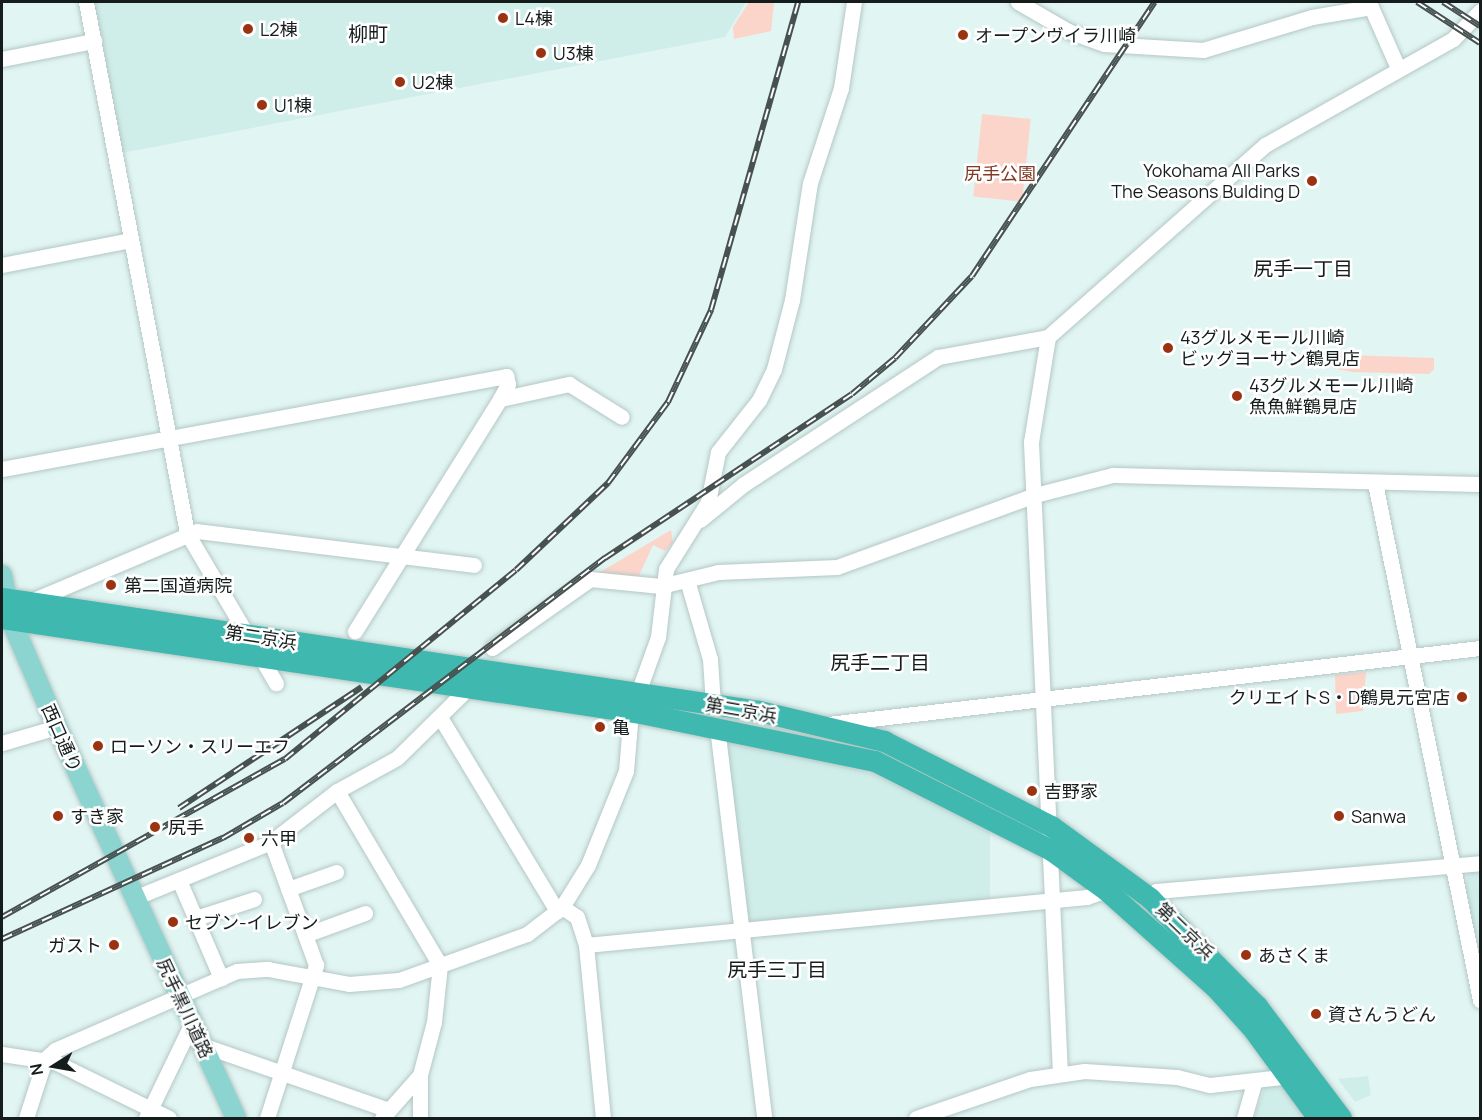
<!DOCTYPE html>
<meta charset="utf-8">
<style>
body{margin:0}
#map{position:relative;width:1482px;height:1120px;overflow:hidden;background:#e1f5f3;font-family:Manrope,"Noto Sans JP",sans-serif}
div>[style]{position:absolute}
.built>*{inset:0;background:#cfede9}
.green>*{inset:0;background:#fcd5ca;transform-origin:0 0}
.roads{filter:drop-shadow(0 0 2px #b4c7c5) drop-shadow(0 0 2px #b4c7c5)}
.minor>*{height:15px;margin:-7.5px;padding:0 7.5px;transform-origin:7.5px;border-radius:7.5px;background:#fff}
.major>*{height:20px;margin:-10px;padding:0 10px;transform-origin:10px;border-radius:10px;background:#8cd4d0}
.highway>*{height:21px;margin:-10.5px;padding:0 10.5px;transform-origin:10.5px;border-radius:10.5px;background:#3fb8b0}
.rail>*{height:6px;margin-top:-3px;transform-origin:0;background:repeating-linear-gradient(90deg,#fff 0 11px,#475250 0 22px);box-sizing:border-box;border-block:2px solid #475250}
.dots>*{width:16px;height:16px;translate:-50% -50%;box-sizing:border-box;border:3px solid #fff;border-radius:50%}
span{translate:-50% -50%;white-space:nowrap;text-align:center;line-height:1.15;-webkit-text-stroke:5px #fff;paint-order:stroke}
.poi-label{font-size:18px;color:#151d1c}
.left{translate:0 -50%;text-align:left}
.right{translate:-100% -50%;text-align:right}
.park-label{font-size:18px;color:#803925}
.street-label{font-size:18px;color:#151d1c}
.neighbourhood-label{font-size:20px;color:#151d1c}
.frame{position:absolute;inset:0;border:3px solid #151d1c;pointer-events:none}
.north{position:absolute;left:24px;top:1036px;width:60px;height:60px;-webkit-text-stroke:4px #fff;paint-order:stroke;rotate:259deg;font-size:16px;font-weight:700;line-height:24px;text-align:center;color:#151d1c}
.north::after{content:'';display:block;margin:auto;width:21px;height:27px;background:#151d1c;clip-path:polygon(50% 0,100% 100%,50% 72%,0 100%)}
</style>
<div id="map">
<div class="built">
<div style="clip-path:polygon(93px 2px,746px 2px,725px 37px,122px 153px)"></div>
<div style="clip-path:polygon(750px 741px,872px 774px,990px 825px,990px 900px,743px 922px,721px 743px)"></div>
<div style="clip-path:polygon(1480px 871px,1480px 959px,1466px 886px,1468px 872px)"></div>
<div style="clip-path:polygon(1368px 1076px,1371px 1095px,1355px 1102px,1338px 1079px)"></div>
<div style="clip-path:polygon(1280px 1085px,1304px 1118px,1254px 1118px,1265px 1086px)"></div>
</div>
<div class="green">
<div style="clip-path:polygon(749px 2px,774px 2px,771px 31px,734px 39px,733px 27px)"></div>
<div style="left:982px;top:114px;width:49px;height:83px;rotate:6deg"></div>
<div style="clip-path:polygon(1346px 350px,1347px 355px,1434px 358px,1434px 369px,1429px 374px,1352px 372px,1332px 368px,1332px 362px,1346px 359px,1314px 355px)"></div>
<div style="clip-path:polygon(671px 530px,673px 543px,665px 551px,653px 545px,638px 578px,597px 574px)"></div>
<div style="clip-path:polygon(1366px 672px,1363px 711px,1336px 714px,1335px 675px)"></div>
</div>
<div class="roads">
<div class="minor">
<div style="left:86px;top:2px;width:541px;rotate:79.23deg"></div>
<div style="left:187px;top:533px;width:118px;rotate:59.5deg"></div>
<div style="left:1018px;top:2px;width:58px;rotate:30.1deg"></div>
<div style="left:1068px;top:31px;width:38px;rotate:20deg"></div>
<div style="left:1104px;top:44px;width:99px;rotate:3.5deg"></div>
<div style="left:1203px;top:50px;width:114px;rotate:-16.8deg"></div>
<div style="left:1312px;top:17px;width:60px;rotate:-9.6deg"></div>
<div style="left:1371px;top:7px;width:67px;rotate:66.1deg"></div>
<div style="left:2px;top:59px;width:94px;rotate:-11.1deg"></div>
<div style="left:2px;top:265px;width:131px;rotate:-11deg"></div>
<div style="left:500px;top:399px;width:71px;rotate:-12.3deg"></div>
<div style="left:569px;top:384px;width:62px;rotate:31.9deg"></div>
<div style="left:2px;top:469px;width:513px;rotate:-10.45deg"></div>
<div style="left:506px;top:376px;width:8px;rotate:76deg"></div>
<div style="left:508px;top:384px;width:17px;rotate:118deg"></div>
<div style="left:500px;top:399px;width:274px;rotate:122deg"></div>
<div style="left:1375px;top:483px;width:528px;rotate:78.52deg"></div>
<div style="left:700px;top:520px;width:57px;rotate:-39.3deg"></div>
<div style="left:744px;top:484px;width:232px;rotate:-33.2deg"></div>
<div style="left:938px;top:357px;width:112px;rotate:-10.3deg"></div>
<div style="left:687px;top:580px;width:82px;rotate:73.8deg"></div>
<div style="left:710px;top:659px;width:45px;rotate:86.2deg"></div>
<div style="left:29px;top:602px;width:182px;rotate:-22.9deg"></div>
<div style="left:197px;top:531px;width:279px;rotate:7deg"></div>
<div style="left:492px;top:648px;width:120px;rotate:-35.1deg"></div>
<div style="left:590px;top:579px;width:71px;rotate:5.6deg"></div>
<div style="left:661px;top:586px;width:59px;rotate:-13.8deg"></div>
<div style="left:718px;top:572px;width:119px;rotate:-2.4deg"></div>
<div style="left:837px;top:567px;width:211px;rotate:-20deg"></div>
<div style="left:1035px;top:495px;width:81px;rotate:-14.4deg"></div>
<div style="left:1113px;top:475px;width:367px;rotate:1.4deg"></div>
<div style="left:259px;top:654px;width:34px;rotate:60deg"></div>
<div style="left:440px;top:717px;width:227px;rotate:58.9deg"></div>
<div style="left:828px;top:724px;width:656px;rotate:-6.65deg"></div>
<div style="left:717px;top:727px;width:394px;rotate:83.1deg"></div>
<div style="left:2px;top:743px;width:57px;rotate:-16.2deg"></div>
<div style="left:337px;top:791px;width:202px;rotate:59.4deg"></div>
<div style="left:440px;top:965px;width:57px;rotate:96deg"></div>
<div style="left:434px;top:1022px;width:55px;rotate:104.8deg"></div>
<div style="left:420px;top:1075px;width:57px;rotate:131.5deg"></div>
<div style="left:179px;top:880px;width:107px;rotate:66.8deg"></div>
<div style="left:288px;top:889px;width:51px;rotate:-19.5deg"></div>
<div style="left:134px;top:898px;width:148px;rotate:-22.2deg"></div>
<div style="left:1150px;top:898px;width:9px;rotate:-49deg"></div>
<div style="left:1156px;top:891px;width:325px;rotate:-4.9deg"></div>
<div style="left:562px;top:907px;width:18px;rotate:34deg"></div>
<div style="left:577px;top:917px;width:29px;rotate:72deg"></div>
<div style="left:586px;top:945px;width:174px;rotate:84.4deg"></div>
<div style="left:196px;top:918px;width:61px;rotate:-18.1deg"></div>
<div style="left:305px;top:935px;width:64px;rotate:-20.1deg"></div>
<div style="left:586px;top:945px;width:503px;rotate:-5.47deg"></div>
<div style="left:1087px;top:897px;width:20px;rotate:-20deg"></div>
<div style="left:202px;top:1045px;width:198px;rotate:19.2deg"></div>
<div style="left:2px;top:1054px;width:54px;rotate:8.6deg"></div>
<div style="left:55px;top:1062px;width:127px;rotate:26.2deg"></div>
<div style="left:1060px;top:1074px;width:633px;rotate:-92.63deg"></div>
<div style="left:1031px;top:442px;width:106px;rotate:-80.8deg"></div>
<div style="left:1048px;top:337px;width:290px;rotate:-41.5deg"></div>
<div style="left:1265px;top:145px;width:216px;rotate:-29.4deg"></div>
<div style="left:1453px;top:39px;width:39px;rotate:-46deg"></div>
<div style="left:26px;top:1118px;width:62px;rotate:-72.1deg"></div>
<div style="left:45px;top:1059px;width:13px;rotate:-42deg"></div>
<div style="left:55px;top:1050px;width:198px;rotate:-23.5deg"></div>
<div style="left:237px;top:971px;width:31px;rotate:-4deg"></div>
<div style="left:268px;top:969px;width:82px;rotate:10.5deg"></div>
<div style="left:349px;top:984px;width:50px;rotate:-4.6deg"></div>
<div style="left:399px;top:980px;width:136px;rotate:-19.8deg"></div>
<div style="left:527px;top:934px;width:44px;rotate:-37.6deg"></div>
<div style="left:562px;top:907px;width:49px;rotate:-58.2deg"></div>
<div style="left:588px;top:865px;width:101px;rotate:-68deg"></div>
<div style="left:626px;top:771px;width:59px;rotate:-85.2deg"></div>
<div style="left:631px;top:712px;width:80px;rotate:-70.2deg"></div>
<div style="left:658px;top:637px;width:68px;rotate:-83.3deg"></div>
<div style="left:666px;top:569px;width:79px;rotate:-57.9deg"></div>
<div style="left:708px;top:502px;width:51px;rotate:-78.7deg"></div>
<div style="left:718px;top:452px;width:66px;rotate:-51.7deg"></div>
<div style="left:759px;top:400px;width:34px;rotate:-64deg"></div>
<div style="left:774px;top:369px;width:71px;rotate:-75.4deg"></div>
<div style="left:792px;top:300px;width:118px;rotate:-81.3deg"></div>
<div style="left:810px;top:183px;width:100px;rotate:-71.9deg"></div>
<div style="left:841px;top:88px;width:87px;rotate:-81.4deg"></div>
<div style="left:146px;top:1118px;width:106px;rotate:-64.2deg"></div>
<div style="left:267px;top:1118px;width:161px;rotate:-72.2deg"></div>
<div style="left:316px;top:965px;width:131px;rotate:-110.1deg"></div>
<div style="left:271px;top:842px;width:83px;rotate:-37.7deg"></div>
<div style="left:337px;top:791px;width:68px;rotate:-28.8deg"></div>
<div style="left:397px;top:758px;width:101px;rotate:-44.6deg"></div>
<div style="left:420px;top:1118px;width:43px;rotate:-90deg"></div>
<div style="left:916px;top:1118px;width:120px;rotate:-18.9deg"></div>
<div style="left:1030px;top:1079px;width:55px;rotate:-8.4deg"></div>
<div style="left:1084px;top:1071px;width:93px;rotate:3.7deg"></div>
<div style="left:1177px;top:1077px;width:34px;rotate:14deg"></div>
<div style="left:1210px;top:1085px;width:81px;rotate:-6.4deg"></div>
<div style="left:1244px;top:1118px;width:36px;rotate:-74deg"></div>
</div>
<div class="major">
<div style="left:2px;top:575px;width:46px;rotate:78.7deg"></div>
<div style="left:11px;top:620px;width:116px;rotate:66.7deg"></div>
<div style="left:57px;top:727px;width:430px;rotate:65.4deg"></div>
</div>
<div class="highway">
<div style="left:2px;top:598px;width:765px;rotate:8.49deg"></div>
<div style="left:759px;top:711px;width:129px;rotate:13.5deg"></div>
<div style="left:884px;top:741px;width:187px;rotate:27deg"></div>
<div style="left:1051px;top:826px;width:122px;rotate:36deg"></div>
<div style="left:1150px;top:898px;width:152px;rotate:45.3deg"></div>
<div style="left:1257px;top:1006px;width:140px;rotate:53.1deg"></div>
<div style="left:2px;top:618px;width:646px;rotate:8.46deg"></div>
<div style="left:641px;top:713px;width:239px;rotate:11.6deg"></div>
<div style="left:875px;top:761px;width:197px;rotate:26.8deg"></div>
<div style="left:1051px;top:850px;width:68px;rotate:36deg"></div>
<div style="left:1106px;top:890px;width:146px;rotate:41.7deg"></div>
<div style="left:1215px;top:987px;width:57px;rotate:47.9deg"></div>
<div style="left:1253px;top:1029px;width:110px;rotate:53.9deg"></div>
</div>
</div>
<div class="rail">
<div style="left:1417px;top:2px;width:75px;rotate:33.1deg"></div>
<div style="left:1443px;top:2px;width:44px;rotate:33deg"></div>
<div style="left:179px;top:808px;width:219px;rotate:-33.5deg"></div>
<div style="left:2px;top:917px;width:324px;rotate:-29.2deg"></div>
<div style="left:285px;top:759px;width:298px;rotate:-39.3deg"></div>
<div style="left:516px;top:570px;width:127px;rotate:-43.4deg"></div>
<div style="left:608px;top:483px;width:101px;rotate:-53.5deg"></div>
<div style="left:668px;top:402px;width:102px;rotate:-64.9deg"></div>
<div style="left:711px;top:310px;width:320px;rotate:-74.2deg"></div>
<div style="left:2px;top:939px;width:243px;rotate:-24.6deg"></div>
<div style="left:223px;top:838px;width:69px;rotate:-30.3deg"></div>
<div style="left:283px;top:803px;width:405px;rotate:-37.3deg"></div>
<div style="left:605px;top:558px;width:296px;rotate:-33.6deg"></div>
<div style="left:852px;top:394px;width:56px;rotate:-39.9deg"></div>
<div style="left:895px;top:358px;width:112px;rotate:-46.8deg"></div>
<div style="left:972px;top:276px;width:329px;rotate:-56.3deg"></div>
</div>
<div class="dots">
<div style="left:503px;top:18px;background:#9a3312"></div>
<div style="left:248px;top:29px;background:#9a3312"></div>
<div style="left:963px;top:35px;background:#9a3312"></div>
<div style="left:541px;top:53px;background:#9a3312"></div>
<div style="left:400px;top:82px;background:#9a3312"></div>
<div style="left:262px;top:105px;background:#9a3312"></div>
<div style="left:1312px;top:181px;background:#9a3312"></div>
<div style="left:1168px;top:348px;background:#9a3312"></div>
<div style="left:1237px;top:396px;background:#9a3312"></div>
<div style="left:111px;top:585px;background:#9a3312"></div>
<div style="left:1462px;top:697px;background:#9a3312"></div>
<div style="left:600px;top:727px;background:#9a3312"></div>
<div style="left:98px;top:746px;background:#9a3312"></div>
<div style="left:1032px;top:791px;background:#9a3312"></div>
<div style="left:58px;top:816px;background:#9a3312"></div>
<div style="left:1339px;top:816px;background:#9a3312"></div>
<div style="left:155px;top:827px;background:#9a3312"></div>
<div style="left:249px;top:838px;background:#9a3312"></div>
<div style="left:173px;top:922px;background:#9a3312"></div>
<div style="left:114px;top:945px;background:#9a3312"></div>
<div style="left:1246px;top:955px;background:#9a3312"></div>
<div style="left:1316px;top:1014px;background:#9a3312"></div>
</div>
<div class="poi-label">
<span class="left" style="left:515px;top:18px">L4棟</span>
<span class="left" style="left:260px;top:29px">L2棟</span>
<span class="left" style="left:975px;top:35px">オープンヴイラ川崎</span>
<span class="left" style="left:553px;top:53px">U3棟</span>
<span class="left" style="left:412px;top:82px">U2棟</span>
<span class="left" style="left:274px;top:105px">U1棟</span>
<span class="right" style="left:1300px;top:181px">Yokohama All Parks<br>The Seasons Bulding D</span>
<span class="left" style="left:1180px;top:348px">43グルメモール川崎<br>ビッグヨーサン鶴見店</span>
<span class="left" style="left:1249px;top:396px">43グルメモール川崎<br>魚魚鮮鶴見店</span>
<span class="left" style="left:124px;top:585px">第二国道病院</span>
<span class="right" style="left:1450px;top:697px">クリエイトS・D鶴見元宮店</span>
<span class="left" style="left:612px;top:727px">亀</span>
<span class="left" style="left:110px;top:746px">ローソン・スリーエフ</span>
<span class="left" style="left:1044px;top:791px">吉野家</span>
<span class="left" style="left:70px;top:816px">すき家</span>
<span class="left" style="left:1351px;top:816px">Sanwa</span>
<span class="left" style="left:168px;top:827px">尻手</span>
<span class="left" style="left:261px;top:838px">六甲</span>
<span class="left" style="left:185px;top:922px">セブン-イレブン</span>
<span class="right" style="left:102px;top:945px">ガスト</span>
<span class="left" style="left:1258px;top:955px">あさくま</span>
<span class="left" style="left:1328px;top:1014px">資さんうどん</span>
</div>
<div class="park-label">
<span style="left:1000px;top:173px">尻手公園</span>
</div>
<div class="street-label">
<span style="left:261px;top:637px;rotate:9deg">第二京浜</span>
<span style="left:741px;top:710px;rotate:10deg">第二京浜</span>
<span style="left:62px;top:738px;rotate:66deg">西口通り</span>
<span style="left:1185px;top:931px;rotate:44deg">第二京浜</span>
<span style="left:185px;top:1008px;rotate:65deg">尻手黒川道路</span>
</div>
<div class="neighbourhood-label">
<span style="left:368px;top:33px">柳町</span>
<span style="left:1303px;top:268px">尻手一丁目</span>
<span style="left:880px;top:662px">尻手二丁目</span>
<span style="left:777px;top:969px">尻手三丁目</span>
</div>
<div class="frame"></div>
<div class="north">N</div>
</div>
